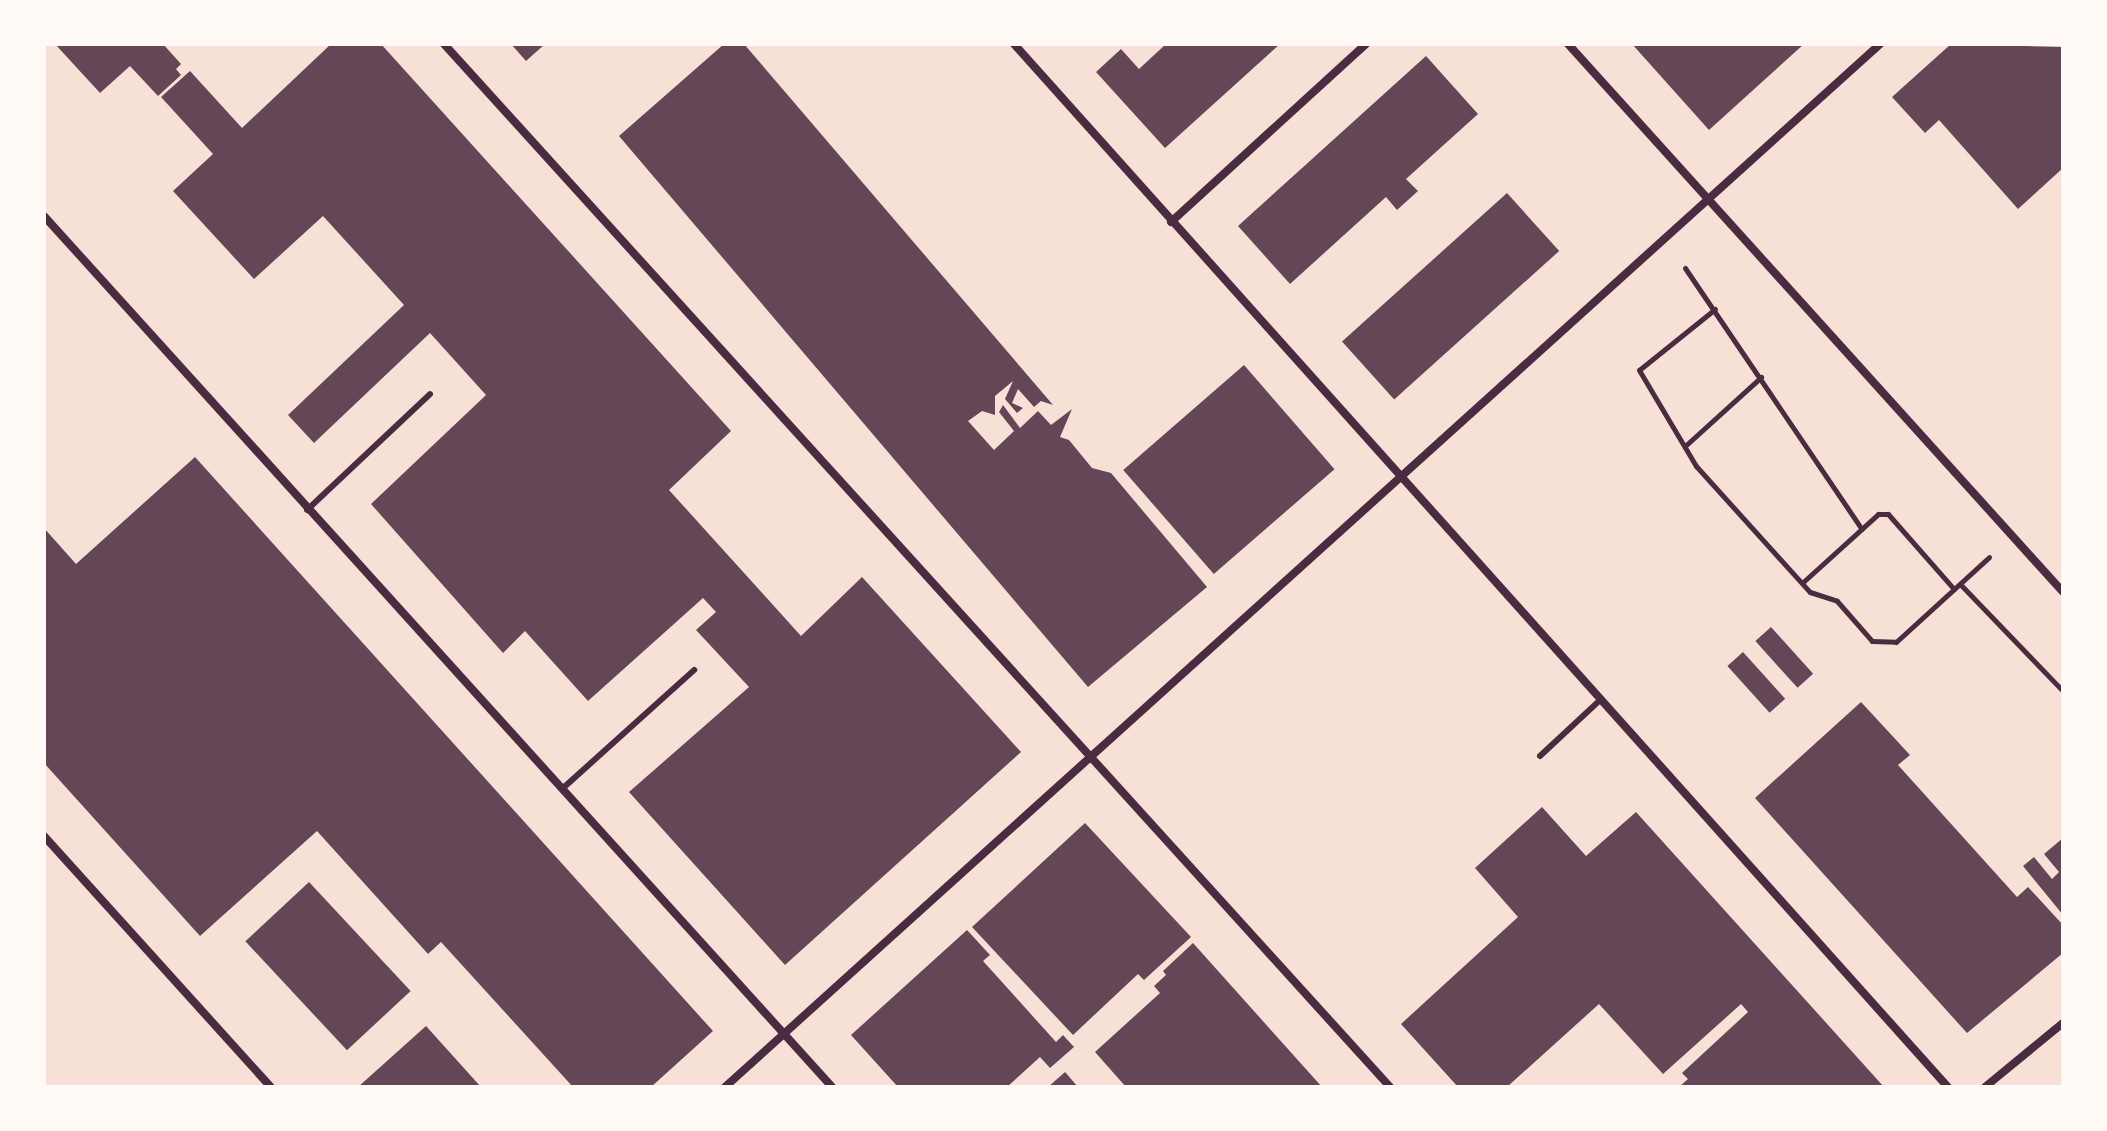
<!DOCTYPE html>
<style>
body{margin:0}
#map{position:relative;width:2107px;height:1131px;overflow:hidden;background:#f7e1d7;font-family:Cabin,sans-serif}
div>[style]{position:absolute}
.building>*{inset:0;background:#644757;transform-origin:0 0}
.path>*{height:5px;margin:-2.5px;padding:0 2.5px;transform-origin:2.5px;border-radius:2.5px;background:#4a2c40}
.service>*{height:6px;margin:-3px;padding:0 3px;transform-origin:3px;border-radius:3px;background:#4a2c40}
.minor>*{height:8px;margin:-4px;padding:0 4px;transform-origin:4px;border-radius:4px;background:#4a2c40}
span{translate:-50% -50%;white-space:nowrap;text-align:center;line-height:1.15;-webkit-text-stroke:8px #fffaf5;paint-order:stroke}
.frame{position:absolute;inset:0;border:46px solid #fffaf5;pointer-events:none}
</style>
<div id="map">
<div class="building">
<div style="clip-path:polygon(55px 44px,163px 44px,181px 64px,176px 69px,181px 75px,158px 96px,130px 66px,100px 93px)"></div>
<div style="clip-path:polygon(331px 44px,381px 44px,731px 431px,669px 490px,801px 636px,862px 577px,1021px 752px,785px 965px,629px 792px,749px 687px,696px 630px,716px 612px,703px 598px,588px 701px,525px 631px,503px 653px,371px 504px,486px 395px,430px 333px,314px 443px,288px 415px,404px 305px,323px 216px,254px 279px,173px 191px,213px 154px,161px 97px,190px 71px,242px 128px)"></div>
<div style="clip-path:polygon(511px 44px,545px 44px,526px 61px)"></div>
<div style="clip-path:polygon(724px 44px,744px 44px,1053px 405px,1041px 401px,1034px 407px,1018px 389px,1012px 403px,1023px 408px,1017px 413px,1005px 399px,1013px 381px,995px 396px,995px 415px,982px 411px,968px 421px,994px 450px,1014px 431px,999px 412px,1003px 405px,1020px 428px,1038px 411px,1051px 425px,1072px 409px,1060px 437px,1069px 440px,1092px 468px,1111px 473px,1207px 587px,1088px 687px,619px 136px)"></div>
<div style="clip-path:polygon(1166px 44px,1280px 44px,1165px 148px,1096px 72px,1121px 49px,1139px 69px)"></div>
<div style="clip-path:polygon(1632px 44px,1804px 44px,1709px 130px)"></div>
<div style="clip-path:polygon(1951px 44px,2063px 47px,2063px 168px,2018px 209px,1939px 120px,1925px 133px,1892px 97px)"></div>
<div style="clip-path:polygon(1426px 56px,1478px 114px,1406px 179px,1418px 191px,1397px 210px,1386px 197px,1290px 284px,1238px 226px)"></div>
<div style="left:1507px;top:193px;width:78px;height:222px;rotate:48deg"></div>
<div style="left:1244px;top:365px;width:138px;height:160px;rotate:49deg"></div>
<div style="clip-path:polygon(195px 457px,713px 1031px,651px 1087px,573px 1087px,441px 942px,428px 954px,317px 831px,200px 936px,44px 763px,44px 528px,76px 564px)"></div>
<div style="left:1771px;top:627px;width:63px;height:21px;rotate:48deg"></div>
<div style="left:1743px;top:652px;width:63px;height:21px;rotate:48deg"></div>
<div style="clip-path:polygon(1861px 702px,1910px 755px,1898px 765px,2017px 897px,2028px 887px,2063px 925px,2063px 953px,1967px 1033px,1755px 798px)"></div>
<div style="clip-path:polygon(1542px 807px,1586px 856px,1636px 812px,1884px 1087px,1679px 1087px,1688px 1079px,1682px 1073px,1748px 1012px,1741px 1004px,1663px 1074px,1599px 1004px,1507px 1087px,1458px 1087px,1401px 1024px,1518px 917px,1475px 868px)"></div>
<div style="clip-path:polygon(1085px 823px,1191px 937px,1144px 980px,1138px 974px,1073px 1035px,972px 927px)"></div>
<div style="clip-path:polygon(2063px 838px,2063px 915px,2023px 866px,2034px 857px,2052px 879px,2059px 872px,2044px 854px)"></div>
<div style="left:309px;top:882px;width:149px;height:87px;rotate:47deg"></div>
<div style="clip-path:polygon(967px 930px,990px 955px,983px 961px,1056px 1042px,1063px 1035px,1074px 1047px,1050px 1068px,1040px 1057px,1007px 1087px,898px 1087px,851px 1035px)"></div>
<div style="clip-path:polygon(1193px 943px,1322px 1087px,1126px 1087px,1095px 1052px,1160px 993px,1154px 986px,1166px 975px,1163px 971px)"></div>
<div style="clip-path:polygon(426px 1026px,481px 1087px,358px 1087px)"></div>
<div style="clip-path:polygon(1065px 1072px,1078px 1087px,1048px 1087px)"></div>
</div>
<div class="path">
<div style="left:1685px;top:268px;width:315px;rotate:55.9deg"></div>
<div style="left:1715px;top:309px;width:97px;rotate:141.2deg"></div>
<div style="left:1639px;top:370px;width:112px;rotate:59.3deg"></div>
<div style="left:1696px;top:466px;width:170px;rotate:47.9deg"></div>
<div style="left:1810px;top:592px;width:28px;rotate:18deg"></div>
<div style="left:1837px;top:601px;width:53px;rotate:48.8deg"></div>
<div style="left:1872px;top:641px;width:24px;rotate:2deg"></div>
<div style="left:1896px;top:642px;width:126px;rotate:-42.4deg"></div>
<div style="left:1685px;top:446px;width:103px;rotate:-42.2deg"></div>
<div style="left:1802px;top:583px;width:103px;rotate:-42.2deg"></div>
<div style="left:1878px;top:514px;width:10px"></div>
<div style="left:1888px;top:514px;width:100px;rotate:48.7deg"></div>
<div style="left:1960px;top:584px;width:149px;rotate:46.1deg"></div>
</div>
<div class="service">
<div style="left:307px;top:510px;width:169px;rotate:-43.3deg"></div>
<div style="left:1540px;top:756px;width:82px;rotate:-43deg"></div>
<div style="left:562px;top:789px;width:178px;rotate:-42deg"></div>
</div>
<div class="minor">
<div style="left:444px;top:44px;width:1408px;rotate:47.79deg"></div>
<div style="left:1014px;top:44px;width:1400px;rotate:48.16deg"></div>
<div style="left:1568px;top:44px;width:738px;rotate:47.91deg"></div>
<div style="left:44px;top:216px;width:1175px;rotate:47.86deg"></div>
<div style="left:1171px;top:222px;width:264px;rotate:-42.4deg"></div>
<div style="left:44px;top:836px;width:338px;rotate:47.9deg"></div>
<div style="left:725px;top:1087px;width:1556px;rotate:-42.08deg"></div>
<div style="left:1985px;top:1087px;width:101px;rotate:-39.4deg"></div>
</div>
<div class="frame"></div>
</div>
